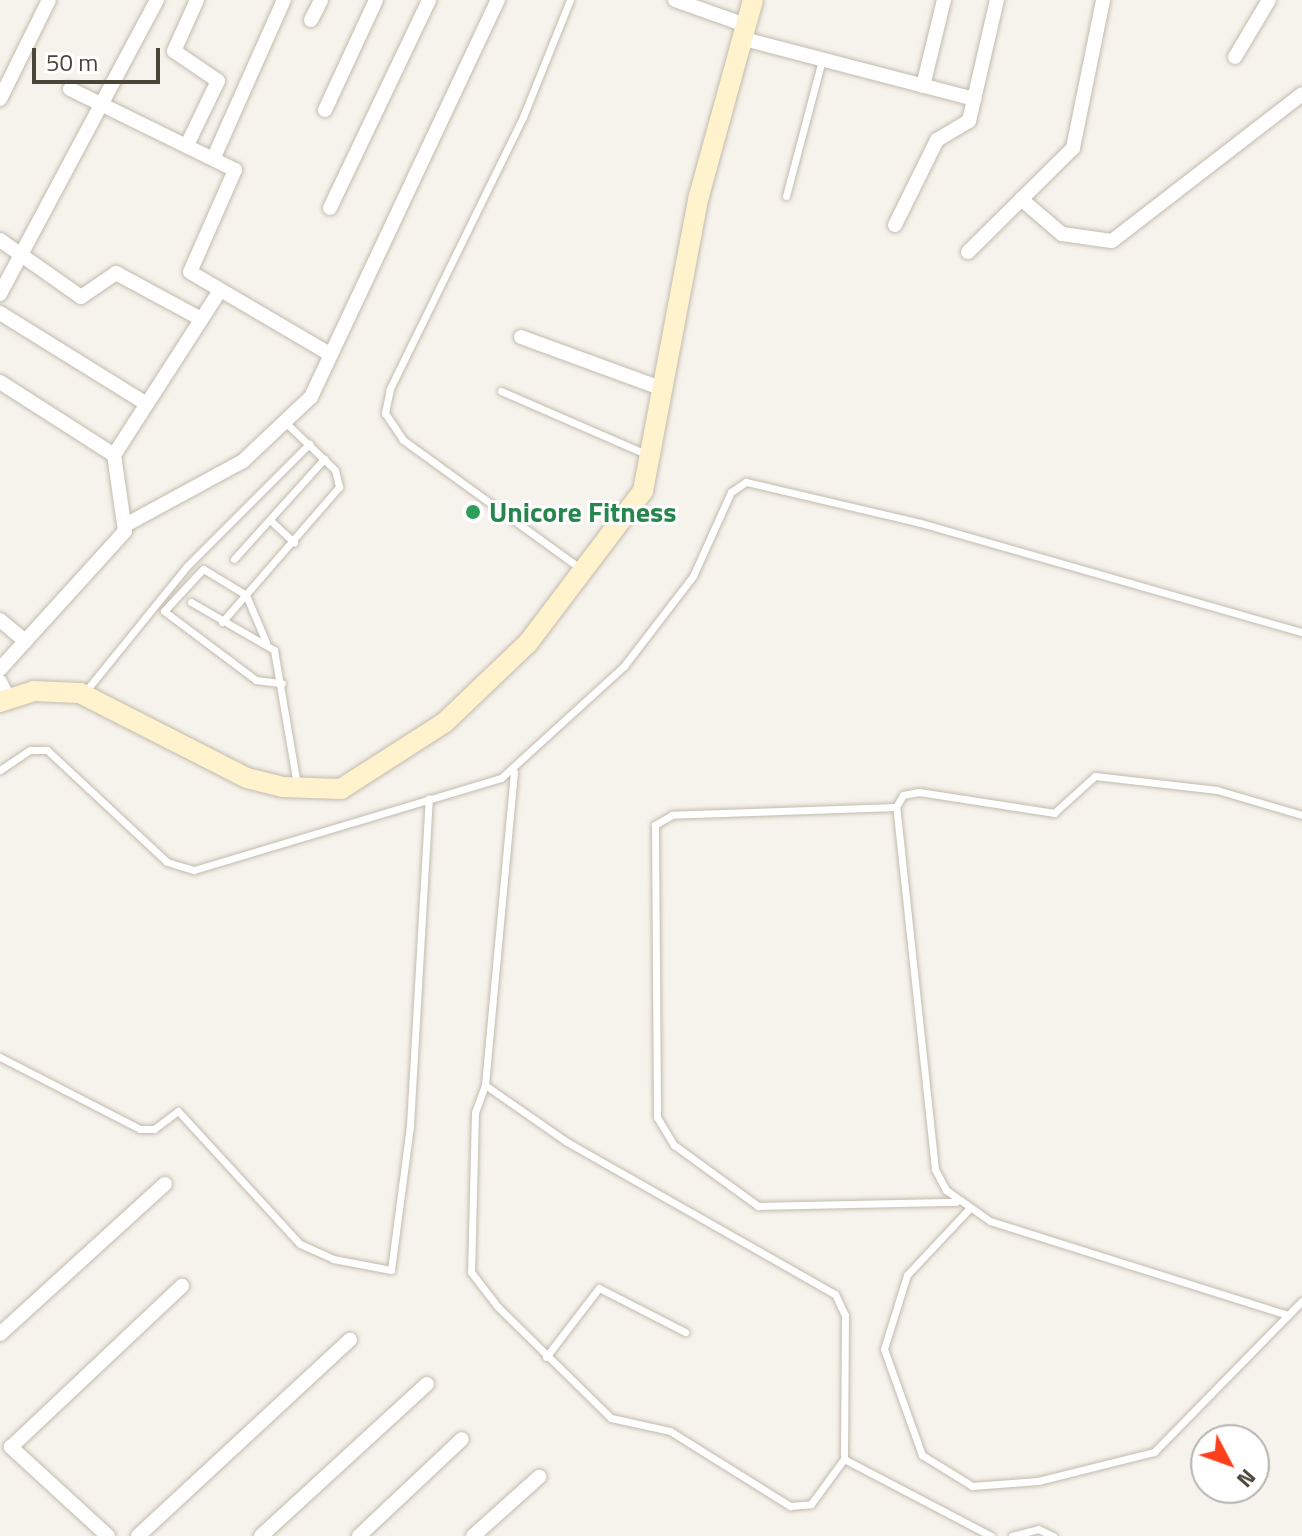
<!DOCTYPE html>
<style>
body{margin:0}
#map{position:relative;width:1302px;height:1536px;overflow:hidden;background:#f6f3ec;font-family:"Titillium Web",sans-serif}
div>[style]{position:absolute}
.roads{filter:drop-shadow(0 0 2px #c2bbae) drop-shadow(0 0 2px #c2bbae)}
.lane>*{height:7px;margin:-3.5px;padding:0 3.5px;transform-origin:3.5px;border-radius:3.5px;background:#fff}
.street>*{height:14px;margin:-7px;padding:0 7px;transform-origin:7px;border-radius:7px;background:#fff}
.secondary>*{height:20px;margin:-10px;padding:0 10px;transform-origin:10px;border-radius:10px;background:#fff3cd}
.dots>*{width:22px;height:22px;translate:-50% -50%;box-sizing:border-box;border:4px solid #fff;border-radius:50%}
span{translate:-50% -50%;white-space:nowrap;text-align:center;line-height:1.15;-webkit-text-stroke:6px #fff;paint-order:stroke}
.leisure-label{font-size:28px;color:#27864d;font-weight:700}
.left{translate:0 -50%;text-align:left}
.north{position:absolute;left:1190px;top:1424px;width:80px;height:80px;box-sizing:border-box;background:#fff;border:2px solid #b7b4b0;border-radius:50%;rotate:131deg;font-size:22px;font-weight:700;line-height:32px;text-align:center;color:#4b4439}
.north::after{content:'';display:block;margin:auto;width:28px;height:36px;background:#fc3f1d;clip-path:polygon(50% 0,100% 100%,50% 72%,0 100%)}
.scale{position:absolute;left:32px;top:48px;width:128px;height:36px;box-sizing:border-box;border:4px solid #4b4439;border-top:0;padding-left:10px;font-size:24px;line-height:28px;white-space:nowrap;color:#4b4439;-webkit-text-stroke:6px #fff;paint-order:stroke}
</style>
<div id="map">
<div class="roads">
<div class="lane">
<div style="left:570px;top:0;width:126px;rotate:111.9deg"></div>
<div style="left:523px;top:117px;width:303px;rotate:116.1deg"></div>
<div style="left:390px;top:389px;width:25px;rotate:102deg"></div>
<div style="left:385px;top:413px;width:32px;rotate:56deg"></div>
<div style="left:403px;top:440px;width:218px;rotate:35.9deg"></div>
<div style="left:786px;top:196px;width:141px;rotate:-75.2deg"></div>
<div style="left:501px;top:391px;width:158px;rotate:23.5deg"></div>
<div style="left:270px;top:520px;width:33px;rotate:43deg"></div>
<div style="left:234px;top:559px;width:135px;rotate:-48deg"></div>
<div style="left:191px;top:602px;width:96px;rotate:30deg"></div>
<div style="left:274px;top:650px;width:137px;rotate:80.3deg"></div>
<div style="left:222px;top:622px;width:179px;rotate:-49.1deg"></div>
<div style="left:339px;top:487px;width:17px;rotate:-103deg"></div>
<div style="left:335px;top:470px;width:66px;rotate:-136.2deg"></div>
<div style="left:266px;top:642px;width:51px;rotate:-113.1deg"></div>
<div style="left:246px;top:595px;width:50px;rotate:-148.8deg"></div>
<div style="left:203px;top:569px;width:57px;rotate:132.9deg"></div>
<div style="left:164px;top:611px;width:115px;rotate:36.9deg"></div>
<div style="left:256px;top:680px;width:26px;rotate:7deg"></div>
<div style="left:85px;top:692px;width:162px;rotate:-51deg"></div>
<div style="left:187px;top:566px;width:173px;rotate:-45deg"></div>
<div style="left:0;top:770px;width:36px;rotate:-34deg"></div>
<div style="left:30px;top:750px;width:17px"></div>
<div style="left:47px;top:750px;width:164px;rotate:43deg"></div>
<div style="left:167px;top:862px;width:28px;rotate:17deg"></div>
<div style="left:194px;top:870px;width:320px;rotate:-16.7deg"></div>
<div style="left:501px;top:778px;width:166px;rotate:-42.3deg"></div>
<div style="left:624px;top:666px;width:113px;rotate:-52.5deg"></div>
<div style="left:693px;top:576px;width:92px;rotate:-65.7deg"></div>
<div style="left:731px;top:492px;width:18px;rotate:-34deg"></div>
<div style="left:746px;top:482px;width:180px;rotate:13.2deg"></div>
<div style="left:921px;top:523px;width:396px;rotate:16deg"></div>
<div style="left:514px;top:772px;width:314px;rotate:95.3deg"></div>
<div style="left:485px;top:1085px;width:100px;rotate:34.8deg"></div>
<div style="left:567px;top:1142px;width:308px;rotate:29.6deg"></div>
<div style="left:835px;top:1294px;width:23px;rotate:65deg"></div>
<div style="left:845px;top:1315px;width:144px;rotate:90.4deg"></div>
<div style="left:844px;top:1459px;width:166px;rotate:27.6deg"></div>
<div style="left:896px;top:807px;width:224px;rotate:178deg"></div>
<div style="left:672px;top:815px;width:20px;rotate:150deg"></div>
<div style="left:655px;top:825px;width:292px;rotate:89.6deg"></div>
<div style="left:657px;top:1117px;width:33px;rotate:59deg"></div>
<div style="left:674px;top:1145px;width:104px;rotate:36deg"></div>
<div style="left:758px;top:1206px;width:198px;rotate:-1.2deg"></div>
<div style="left:0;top:1057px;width:157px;rotate:27.2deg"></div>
<div style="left:140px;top:1129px;width:14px"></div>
<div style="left:154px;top:1129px;width:30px;rotate:-37deg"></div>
<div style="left:178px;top:1111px;width:180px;rotate:47.5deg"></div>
<div style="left:300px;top:1244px;width:36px;rotate:24deg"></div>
<div style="left:333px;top:1259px;width:59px;rotate:10.7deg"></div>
<div style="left:391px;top:1270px;width:146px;rotate:-82.5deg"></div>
<div style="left:410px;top:1125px;width:327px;rotate:-86.7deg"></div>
<div style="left:485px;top:1085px;width:29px;rotate:110deg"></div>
<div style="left:475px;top:1112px;width:160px;rotate:91.4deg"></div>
<div style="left:471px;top:1272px;width:44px;rotate:52.4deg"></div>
<div style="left:498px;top:1307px;width:158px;rotate:44.5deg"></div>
<div style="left:611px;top:1418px;width:60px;rotate:12.4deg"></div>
<div style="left:670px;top:1431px;width:142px;rotate:32deg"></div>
<div style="left:790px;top:1506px;width:21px;rotate:-5deg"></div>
<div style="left:811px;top:1504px;width:56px;rotate:-53.7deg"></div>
<div style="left:968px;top:1210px;width:89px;rotate:133.2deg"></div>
<div style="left:907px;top:1275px;width:77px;rotate:107.3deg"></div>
<div style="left:884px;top:1349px;width:113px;rotate:70.3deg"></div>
<div style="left:922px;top:1455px;width:59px;rotate:31.8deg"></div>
<div style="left:972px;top:1486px;width:66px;rotate:-4.3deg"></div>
<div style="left:1038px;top:1481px;width:120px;rotate:-14deg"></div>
<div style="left:1154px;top:1452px;width:211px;rotate:-45.6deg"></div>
<div style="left:1288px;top:1315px;width:312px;rotate:-162.5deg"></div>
<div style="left:990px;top:1221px;width:54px;rotate:-144.8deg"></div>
<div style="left:946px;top:1190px;width:24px;rotate:-118deg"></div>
<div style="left:935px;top:1169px;width:364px;rotate:-96.1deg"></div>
<div style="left:896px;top:807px;width:14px;rotate:-60deg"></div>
<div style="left:903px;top:795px;width:16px;rotate:-11deg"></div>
<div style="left:919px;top:792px;width:137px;rotate:8.8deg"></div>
<div style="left:1054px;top:813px;width:55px;rotate:-42.1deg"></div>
<div style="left:1095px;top:776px;width:123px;rotate:6.5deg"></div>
<div style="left:1217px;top:790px;width:89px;rotate:16.4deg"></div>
<div style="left:546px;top:1357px;width:87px;rotate:-52.5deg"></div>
<div style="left:599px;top:1288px;width:97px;rotate:27.1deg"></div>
<div style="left:1012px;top:1536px;width:27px;rotate:-15deg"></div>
<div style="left:1038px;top:1529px;width:17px;rotate:25deg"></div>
</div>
<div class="street">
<div style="left:675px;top:0;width:77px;rotate:19.6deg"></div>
<div style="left:311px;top:20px;width:22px;rotate:-63deg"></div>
<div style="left:744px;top:39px;width:238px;rotate:14.6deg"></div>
<div style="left:1235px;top:57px;width:66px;rotate:-59.2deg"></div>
<div style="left:923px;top:86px;width:89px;rotate:-76.3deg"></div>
<div style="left:70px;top:89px;width:184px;rotate:26.1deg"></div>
<div style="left:235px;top:170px;width:111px;rotate:113.8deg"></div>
<div style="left:190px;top:272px;width:162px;rotate:30.4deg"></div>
<div style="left:0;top:99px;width:110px;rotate:-63.7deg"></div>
<div style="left:325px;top:110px;width:121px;rotate:-65.1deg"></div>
<div style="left:187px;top:145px;width:71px;rotate:-64.2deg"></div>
<div style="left:218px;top:81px;width:53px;rotate:-145.7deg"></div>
<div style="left:174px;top:51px;width:56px;rotate:-65.7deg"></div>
<div style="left:214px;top:157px;width:172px;rotate:-66deg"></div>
<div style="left:1021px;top:199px;width:54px;rotate:40.5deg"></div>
<div style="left:1062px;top:234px;width:50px;rotate:8deg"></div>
<div style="left:1112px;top:241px;width:240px;rotate:-37.7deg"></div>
<div style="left:330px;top:208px;width:230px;rotate:-64.5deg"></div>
<div style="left:895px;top:225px;width:95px;rotate:-63.7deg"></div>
<div style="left:937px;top:140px;width:37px;rotate:-31deg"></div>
<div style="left:969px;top:121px;width:124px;rotate:-77deg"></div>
<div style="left:0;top:240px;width:99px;rotate:35.1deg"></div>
<div style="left:81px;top:297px;width:42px;rotate:-34.4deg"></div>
<div style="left:116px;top:273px;width:97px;rotate:28.4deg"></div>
<div style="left:968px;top:252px;width:148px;rotate:-44.7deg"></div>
<div style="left:1073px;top:148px;width:151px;rotate:-78.5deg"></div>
<div style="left:0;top:294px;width:333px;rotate:-61.9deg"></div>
<div style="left:0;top:313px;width:171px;rotate:31.8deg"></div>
<div style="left:521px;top:337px;width:151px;rotate:20.1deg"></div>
<div style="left:0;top:382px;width:135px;rotate:32.6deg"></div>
<div style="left:129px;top:523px;width:130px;rotate:-28.5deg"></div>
<div style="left:243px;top:461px;width:93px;rotate:-43.3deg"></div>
<div style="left:311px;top:397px;width:439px;rotate:-64.8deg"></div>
<div style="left:0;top:620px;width:33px;rotate:40deg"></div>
<div style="left:0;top:669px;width:186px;rotate:-47.8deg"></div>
<div style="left:125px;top:531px;width:77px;rotate:-98.2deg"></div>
<div style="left:114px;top:455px;width:194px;rotate:-57.2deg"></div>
<div style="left:0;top:682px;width:16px;rotate:63deg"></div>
<div style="left:0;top:1334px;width:223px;rotate:-42.3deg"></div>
<div style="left:108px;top:1536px;width:132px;rotate:-137.5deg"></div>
<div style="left:11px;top:1447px;width:235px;rotate:-43.3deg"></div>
<div style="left:138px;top:1536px;width:289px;rotate:-42.8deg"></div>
<div style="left:261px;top:1536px;width:225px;rotate:-42.5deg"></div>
<div style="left:359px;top:1536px;width:141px;rotate:-43.3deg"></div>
<div style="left:473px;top:1536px;width:89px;rotate:-41.8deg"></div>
</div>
<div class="secondary">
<div style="left:0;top:702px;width:35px;rotate:-18deg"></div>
<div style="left:33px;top:691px;width:47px;rotate:2.4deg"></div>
<div style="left:80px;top:693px;width:187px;rotate:27deg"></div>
<div style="left:247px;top:778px;width:36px;rotate:14deg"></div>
<div style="left:282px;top:787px;width:59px;rotate:1.9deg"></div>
<div style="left:341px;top:789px;width:122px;rotate:-32.7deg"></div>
<div style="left:444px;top:723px;width:116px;rotate:-43.6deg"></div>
<div style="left:528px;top:643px;width:191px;rotate:-52.9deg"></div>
<div style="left:643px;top:491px;width:300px;rotate:-79.3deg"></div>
<div style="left:699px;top:196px;width:203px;rotate:-74.6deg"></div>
</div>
</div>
<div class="dots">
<div style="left:473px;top:512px;background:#2e9e5b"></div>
</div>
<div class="leisure-label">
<span class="left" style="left:489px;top:512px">Unicore Fitness</span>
</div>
<div class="north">N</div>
<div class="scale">50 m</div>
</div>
